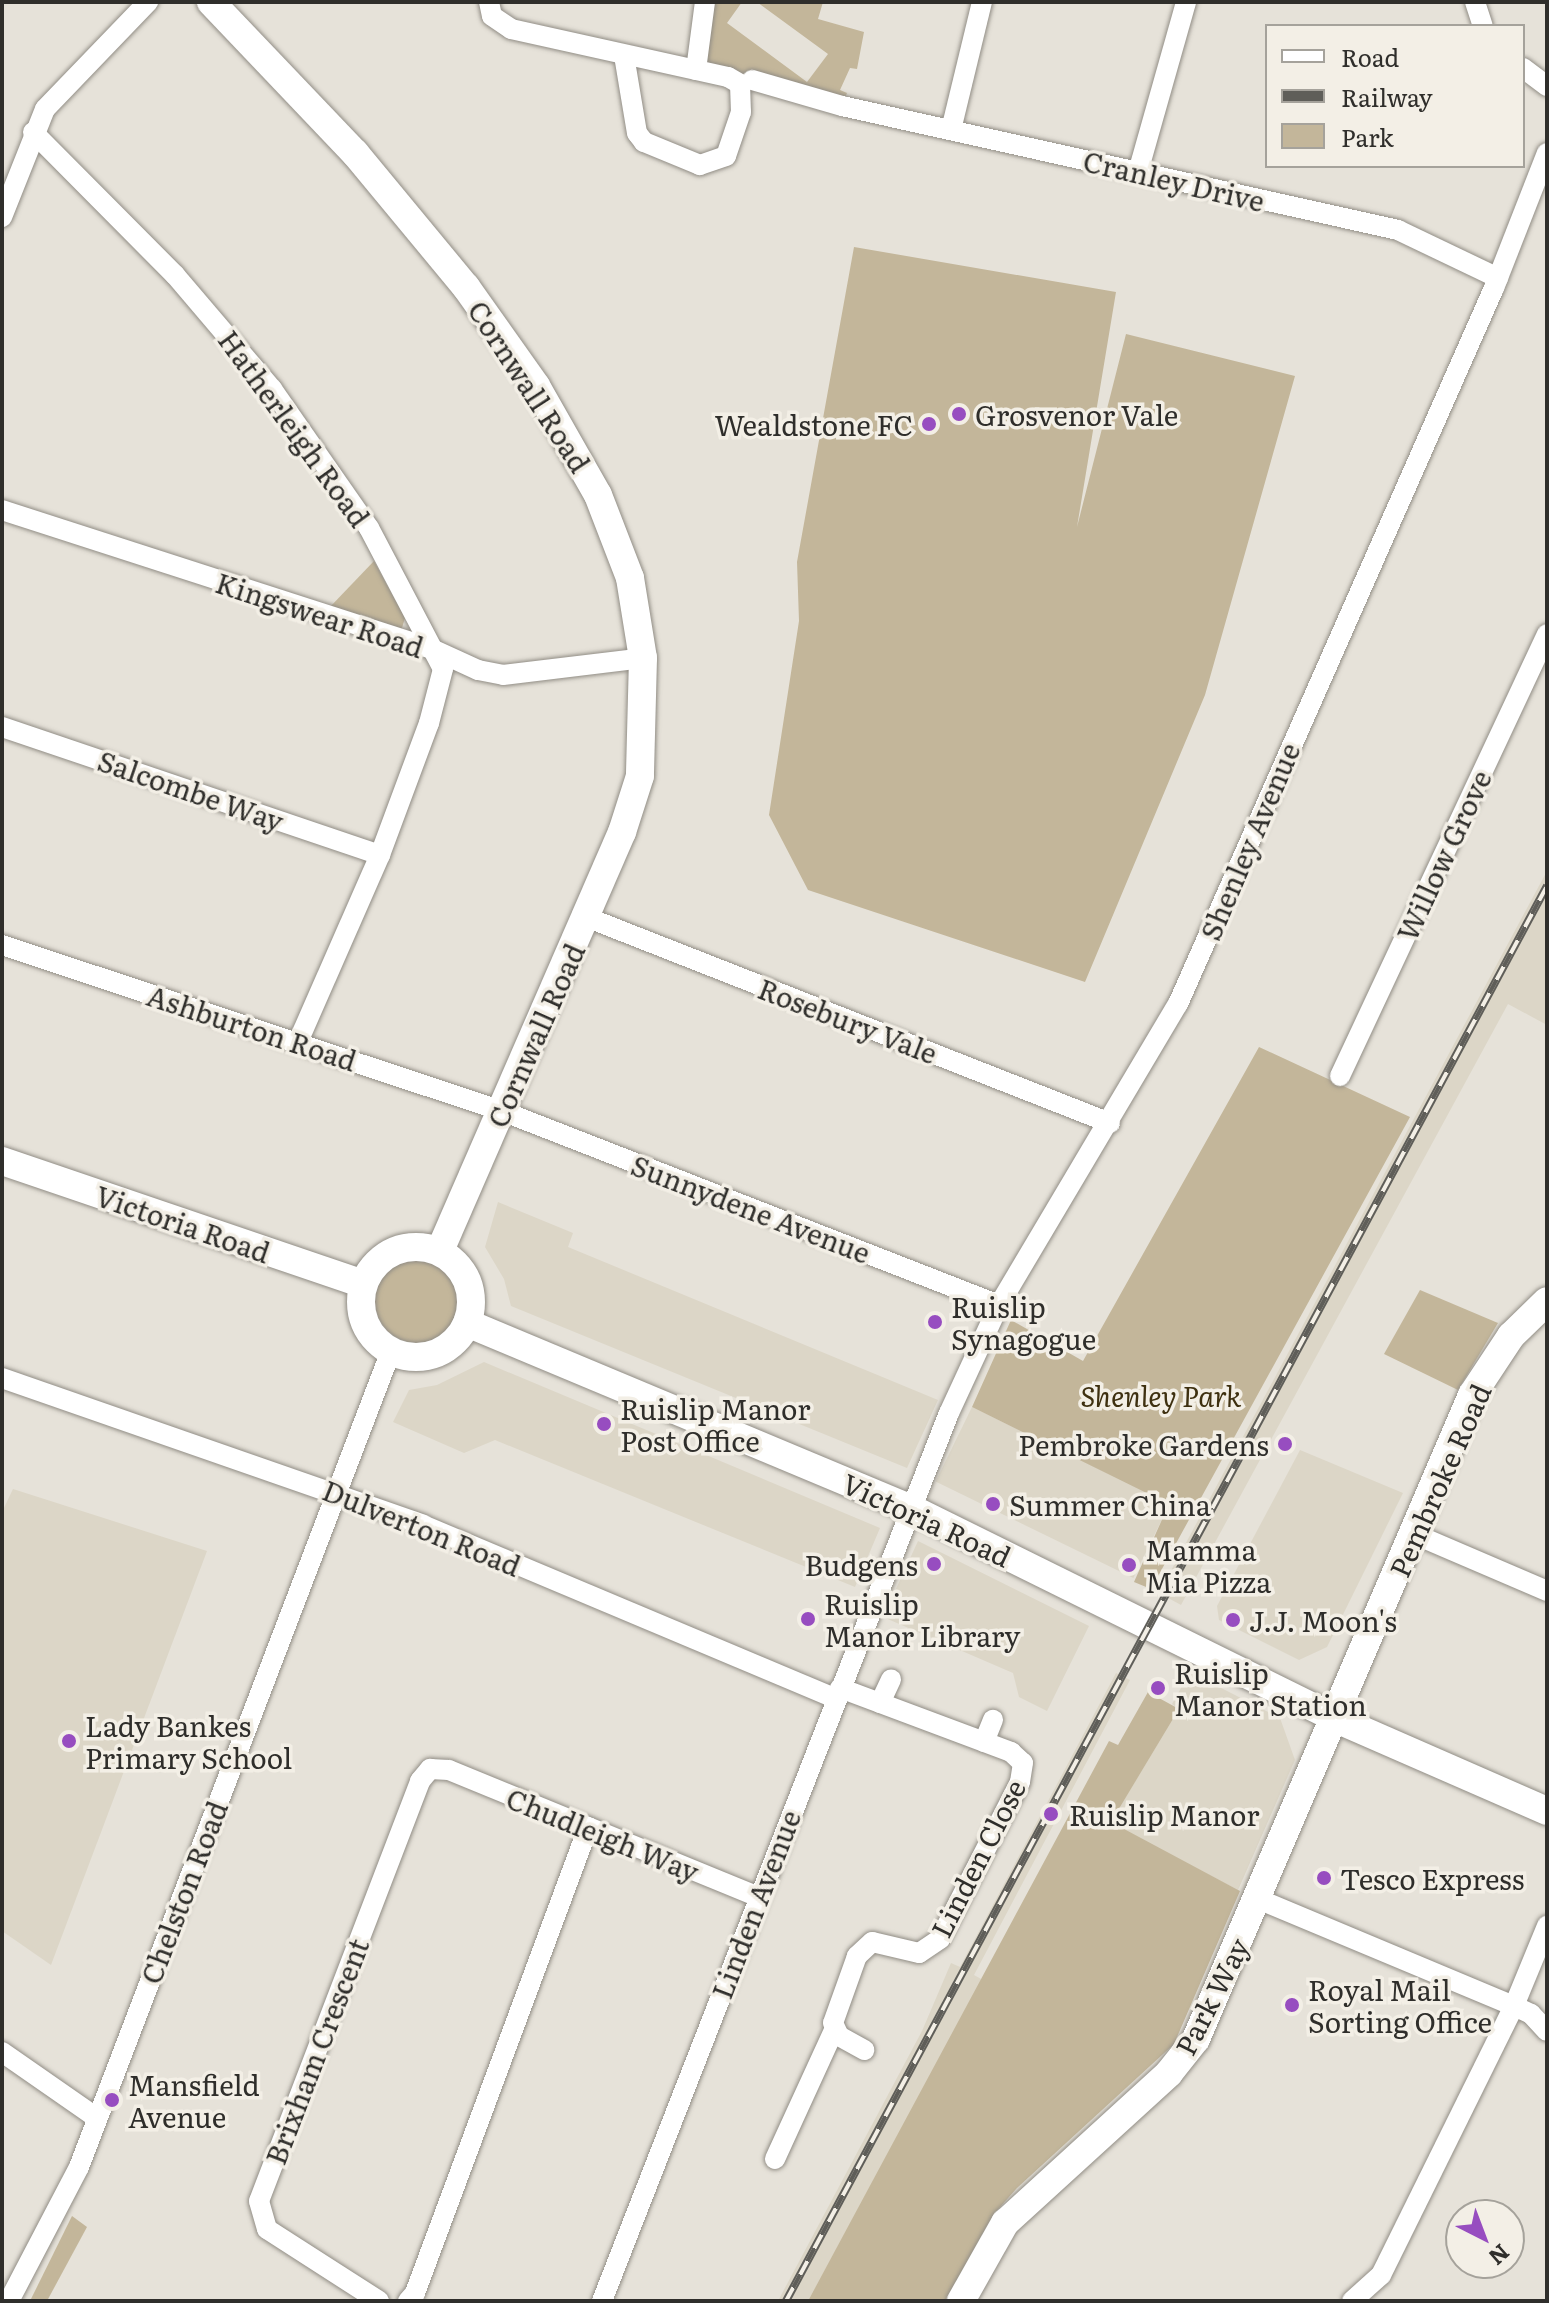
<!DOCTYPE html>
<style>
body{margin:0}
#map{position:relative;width:1549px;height:2303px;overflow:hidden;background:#e6e2d9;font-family:Literata,serif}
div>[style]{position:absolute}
.built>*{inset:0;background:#dcd6c7;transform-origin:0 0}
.green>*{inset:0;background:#c3b69a}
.round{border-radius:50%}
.roads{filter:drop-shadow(0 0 2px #918d85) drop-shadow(0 0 2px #918d85)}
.street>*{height:20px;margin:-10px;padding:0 10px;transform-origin:10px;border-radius:10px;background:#fff}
.secondary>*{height:28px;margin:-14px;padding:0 14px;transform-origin:14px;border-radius:14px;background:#fff}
.secondary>.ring{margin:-14px;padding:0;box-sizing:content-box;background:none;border:28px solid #fff;border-radius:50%}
.rail>*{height:8px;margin-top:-4px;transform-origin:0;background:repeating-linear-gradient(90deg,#f3efe6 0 15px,#5f5e59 0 30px);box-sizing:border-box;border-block:2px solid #5f5e59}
.dots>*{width:22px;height:22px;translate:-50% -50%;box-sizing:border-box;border:4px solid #f3efe6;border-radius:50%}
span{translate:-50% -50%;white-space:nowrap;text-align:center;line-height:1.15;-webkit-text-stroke:7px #f3efe6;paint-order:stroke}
.street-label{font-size:28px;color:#2f2e2b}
.poi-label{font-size:28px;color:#2f2e2b}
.left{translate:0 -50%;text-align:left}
.right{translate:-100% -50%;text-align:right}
.park-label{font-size:28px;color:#3e3010;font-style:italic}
.frame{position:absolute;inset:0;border:4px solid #2f2e2b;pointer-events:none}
.legend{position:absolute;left:1265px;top:24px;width:260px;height:144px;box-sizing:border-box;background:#f3efe6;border:2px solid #a5a29b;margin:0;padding:10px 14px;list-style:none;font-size:24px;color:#2f2e2b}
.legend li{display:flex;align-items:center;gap:16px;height:40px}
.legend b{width:40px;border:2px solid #a5a29b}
.north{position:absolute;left:1445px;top:2199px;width:80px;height:80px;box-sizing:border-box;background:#f3efe6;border:2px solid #a5a29b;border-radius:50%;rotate:138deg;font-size:22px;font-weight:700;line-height:32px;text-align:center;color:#2f2e2b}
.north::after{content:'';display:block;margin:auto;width:28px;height:36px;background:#974dc0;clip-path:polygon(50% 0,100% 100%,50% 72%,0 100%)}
</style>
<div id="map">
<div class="built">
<div style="clip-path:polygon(1547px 871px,1547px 1025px,1508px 1004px,1181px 1605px,1159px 1593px)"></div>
<div style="clip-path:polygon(498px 1202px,573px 1233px,568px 1247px,938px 1400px,907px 1468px,511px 1306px,504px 1279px,485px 1247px)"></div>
<div style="clip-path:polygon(484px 1362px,880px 1528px,855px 1587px,495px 1440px,464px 1453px,393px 1422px,409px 1390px,437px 1385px)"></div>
<div style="left:972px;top:1407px;width:220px;height:83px;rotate:26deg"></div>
<div style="clip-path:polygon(1300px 1450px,1403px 1493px,1327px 1647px,1299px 1660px,1219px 1620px,1217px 1606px)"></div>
<div style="clip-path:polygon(13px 1489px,207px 1551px,51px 1965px,2px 1931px,2px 1512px)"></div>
<div style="clip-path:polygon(918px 1541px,1089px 1626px,1047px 1711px,1019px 1697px,1013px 1673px,883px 1617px)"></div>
<div style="clip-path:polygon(1190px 1672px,1280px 1718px,1295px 1760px,1238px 1890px,1110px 1823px,1179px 1709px,1172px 1704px)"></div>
<div style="clip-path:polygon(1116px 1673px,1130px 1680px,974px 1975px,983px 1980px,808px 2301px,778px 2301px,922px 2031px,951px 1963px,960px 1967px)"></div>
</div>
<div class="green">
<div style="clip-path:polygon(715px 2px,742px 2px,727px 23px,807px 82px,828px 54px,757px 2px,823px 2px,818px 19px,864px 32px,857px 69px,850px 68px,840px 90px,847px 93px,842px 106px,705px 63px)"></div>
<div style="clip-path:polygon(854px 247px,1116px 292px,1077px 527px,1126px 334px,1295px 376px,1205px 695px,1085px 982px,808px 890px,769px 815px,799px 621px,797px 562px)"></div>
<div style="clip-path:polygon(374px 561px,405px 618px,401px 631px,329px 608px)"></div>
<div style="clip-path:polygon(1259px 1047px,1410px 1117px,1151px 1589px,1134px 1582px,1169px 1504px,972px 1407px,1011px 1320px,1083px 1361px)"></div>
<div class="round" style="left:375px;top:1259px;width:84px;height:84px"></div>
<div style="clip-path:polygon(1420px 1290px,1498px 1323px,1458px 1390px,1384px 1354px)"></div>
<div style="clip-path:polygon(1148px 1692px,1179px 1709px,1111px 1822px,1240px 1891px,1174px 2044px,1017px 2188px,993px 2215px,945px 2301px,808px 2301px,1109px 1741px,1118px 1745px)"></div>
<div style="clip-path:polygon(72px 2216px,87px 2227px,47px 2301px,30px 2301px)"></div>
</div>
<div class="roads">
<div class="street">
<div style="left:489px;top:2px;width:14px;rotate:78deg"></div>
<div style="left:492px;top:16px;width:23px;rotate:34deg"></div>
<div style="left:511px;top:29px;width:222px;rotate:12.5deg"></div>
<div style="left:728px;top:77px;width:14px;rotate:30deg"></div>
<div style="left:740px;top:84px;width:28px;rotate:88deg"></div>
<div style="left:741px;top:112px;width:46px;rotate:108.8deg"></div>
<div style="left:726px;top:156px;width:28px;rotate:161deg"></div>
<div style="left:700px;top:165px;width:61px;rotate:-157.7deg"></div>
<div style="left:644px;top:142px;width:11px;rotate:-128deg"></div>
<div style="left:637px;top:133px;width:79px;rotate:-99.5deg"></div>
<div style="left:1475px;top:2px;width:25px;rotate:72deg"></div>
<div style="left:1523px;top:68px;width:30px;rotate:37deg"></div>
<div style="left:696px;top:70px;width:69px;rotate:-82.5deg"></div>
<div style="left:752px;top:80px;width:94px;rotate:16.1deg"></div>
<div style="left:842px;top:106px;width:570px;rotate:12.57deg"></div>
<div style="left:1398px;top:230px;width:111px;rotate:25.6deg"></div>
<div style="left:951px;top:130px;width:132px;rotate:-76.4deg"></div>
<div style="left:33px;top:132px;width:202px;rotate:45.2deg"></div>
<div style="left:175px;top:275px;width:150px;rotate:49.6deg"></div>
<div style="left:272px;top:389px;width:169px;rotate:55.1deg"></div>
<div style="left:369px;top:528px;width:159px;rotate:62.3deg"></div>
<div style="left:443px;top:669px;width:56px;rotate:104.5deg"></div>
<div style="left:429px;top:723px;width:141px;rotate:110.4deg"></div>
<div style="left:380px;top:855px;width:204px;rotate:113.7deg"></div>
<div style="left:1138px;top:172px;width:177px;rotate:-74.2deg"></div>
<div style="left:2px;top:217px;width:116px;rotate:-68.3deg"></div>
<div style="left:45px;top:109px;width:149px;rotate:-46.1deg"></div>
<div style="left:2px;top:510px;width:450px;rotate:17.9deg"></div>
<div style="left:430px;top:648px;width:53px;rotate:24.6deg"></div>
<div style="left:478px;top:670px;width:25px;rotate:11deg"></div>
<div style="left:503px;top:675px;width:141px;rotate:-6.9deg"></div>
<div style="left:2px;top:727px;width:399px;rotate:18.7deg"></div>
<div style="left:586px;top:917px;width:563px;rotate:21.46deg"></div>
<div style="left:2px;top:945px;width:527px;rotate:18.37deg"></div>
<div style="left:502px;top:1111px;width:534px;rotate:21.32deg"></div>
<div style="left:1340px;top:1076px;width:488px;rotate:-64.9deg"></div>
<div style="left:2px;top:1378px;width:446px;rotate:19.2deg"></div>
<div style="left:423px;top:1525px;width:447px;rotate:22.8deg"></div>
<div style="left:1414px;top:1534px;width:145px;rotate:23.2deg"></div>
<div style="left:840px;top:1688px;width:183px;rotate:20.5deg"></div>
<div style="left:1011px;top:1752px;width:16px;rotate:43deg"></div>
<div style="left:1023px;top:1763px;width:19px;rotate:99deg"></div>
<div style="left:1020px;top:1782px;width:176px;rotate:117deg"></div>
<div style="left:940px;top:1939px;width:25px;rotate:146deg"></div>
<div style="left:919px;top:1953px;width:48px;rotate:-166.8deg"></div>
<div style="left:872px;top:1942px;width:21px;rotate:137deg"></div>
<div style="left:857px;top:1956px;width:71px;rotate:109.7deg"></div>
<div style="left:833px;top:2023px;width:14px;rotate:65deg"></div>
<div style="left:839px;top:2036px;width:29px;rotate:29deg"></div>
<div style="left:880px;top:1703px;width:26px;rotate:-65deg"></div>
<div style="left:984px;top:1742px;width:24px;rotate:-68deg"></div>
<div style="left:1258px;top:1899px;width:277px;rotate:22.7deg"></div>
<div style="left:1514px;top:2006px;width:19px;rotate:25deg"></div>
<div style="left:1531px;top:2014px;width:23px;rotate:47deg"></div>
<div style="left:2px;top:2052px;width:116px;rotate:34.8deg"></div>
<div style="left:775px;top:2159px;width:142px;rotate:-65.4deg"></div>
<div style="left:9px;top:2301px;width:151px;rotate:-62.4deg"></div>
<div style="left:79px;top:2167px;width:874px;rotate:-69.08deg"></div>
<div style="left:379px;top:2301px;width:133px;rotate:-147.3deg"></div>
<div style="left:267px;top:2229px;width:29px;rotate:-106deg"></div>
<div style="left:259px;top:2201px;width:450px;rotate:-69deg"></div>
<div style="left:420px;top:1781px;width:16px;rotate:-50deg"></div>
<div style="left:430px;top:1769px;width:19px;rotate:3deg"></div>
<div style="left:449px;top:1770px;width:334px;rotate:22.3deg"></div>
<div style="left:408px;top:2301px;width:11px;rotate:-49deg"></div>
<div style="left:415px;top:2293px;width:497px;rotate:-69.6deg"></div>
<div style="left:602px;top:2301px;width:953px;rotate:-68.66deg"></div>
<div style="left:949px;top:1413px;width:119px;rotate:-65.2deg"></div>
<div style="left:999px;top:1305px;width:350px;rotate:-59.3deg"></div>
<div style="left:1178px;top:1004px;width:783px;rotate:-66.19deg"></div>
<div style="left:1494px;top:288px;width:145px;rotate:-68.6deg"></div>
<div style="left:1352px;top:2301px;width:39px;rotate:-42deg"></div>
<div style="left:1381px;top:2275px;width:300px;rotate:-63.7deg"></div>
<div style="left:1514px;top:2006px;width:87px;rotate:-67.6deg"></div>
</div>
<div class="secondary">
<div style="left:211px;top:2px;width:209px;rotate:46.4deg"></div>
<div style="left:355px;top:153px;width:174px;rotate:50.4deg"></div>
<div style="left:466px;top:287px;width:121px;rotate:54.7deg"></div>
<div style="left:536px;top:386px;width:125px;rotate:60.4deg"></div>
<div style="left:598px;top:495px;width:89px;rotate:68.9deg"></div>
<div style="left:630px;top:578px;width:81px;rotate:80.8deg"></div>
<div style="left:643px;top:658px;width:118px;rotate:91.5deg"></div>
<div style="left:640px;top:776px;width:59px;rotate:107.8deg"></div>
<div style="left:622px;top:832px;width:457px;rotate:113.5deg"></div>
<div style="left:2px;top:1161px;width:381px;rotate:18.8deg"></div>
<div class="ring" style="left:361px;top:1247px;width:82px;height:82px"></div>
<div style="left:467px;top:1323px;width:480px;rotate:22.7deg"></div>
<div style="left:910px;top:1508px;width:473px;rotate:26.3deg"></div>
<div style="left:1334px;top:1718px;width:232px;rotate:23.6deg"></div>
<div style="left:961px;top:2301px;width:90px;rotate:-60.6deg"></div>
<div style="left:1005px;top:2223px;width:222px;rotate:-42.4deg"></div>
<div style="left:1169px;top:2073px;width:43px;rotate:-51.5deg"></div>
<div style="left:1196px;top:2039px;width:701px;rotate:-66.8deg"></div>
<div style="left:1472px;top:1395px;width:71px;rotate:-56.5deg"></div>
<div style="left:1511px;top:1336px;width:50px;rotate:-44.2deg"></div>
</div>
</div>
<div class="rail">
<div style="left:786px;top:2301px;width:1607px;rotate:-61.73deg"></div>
</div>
<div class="dots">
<div style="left:959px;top:414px;background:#974dc0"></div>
<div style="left:929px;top:424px;background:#974dc0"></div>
<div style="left:935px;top:1322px;background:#974dc0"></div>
<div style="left:604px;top:1424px;background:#974dc0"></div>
<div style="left:1285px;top:1444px;background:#974dc0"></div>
<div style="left:993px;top:1504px;background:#974dc0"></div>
<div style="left:934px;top:1564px;background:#974dc0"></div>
<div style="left:1129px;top:1565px;background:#974dc0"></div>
<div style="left:808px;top:1619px;background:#974dc0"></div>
<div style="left:1233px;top:1620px;background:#974dc0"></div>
<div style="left:1158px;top:1688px;background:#974dc0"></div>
<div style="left:69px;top:1741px;background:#974dc0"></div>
<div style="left:1051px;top:1814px;background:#974dc0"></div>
<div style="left:1324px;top:1878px;background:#974dc0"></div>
<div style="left:1292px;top:2005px;background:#974dc0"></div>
<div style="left:112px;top:2100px;background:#974dc0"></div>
</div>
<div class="street-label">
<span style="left:1174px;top:180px;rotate:13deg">Cranley Drive</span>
<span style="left:530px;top:386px;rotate:57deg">Cornwall Road</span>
<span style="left:295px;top:428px;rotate:54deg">Hatherleigh Road</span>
<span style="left:320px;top:614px;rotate:18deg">Kingswear Road</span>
<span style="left:191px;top:790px;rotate:19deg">Salcombe Way</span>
<span style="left:1249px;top:841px;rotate:-67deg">Shenley Avenue</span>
<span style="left:1443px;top:855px;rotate:-65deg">Willow Grove</span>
<span style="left:848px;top:1020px;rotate:21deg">Rosebury Vale</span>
<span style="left:252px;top:1027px;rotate:18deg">Ashburton Road</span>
<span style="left:535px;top:1035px;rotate:-66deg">Cornwall Road</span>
<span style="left:751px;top:1208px;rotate:21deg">Sunnydene Avenue</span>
<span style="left:183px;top:1223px;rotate:19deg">Victoria Road</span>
<span style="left:1439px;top:1480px;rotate:-66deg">Pembroke Road</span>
<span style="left:927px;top:1519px;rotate:25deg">Victoria Road</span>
<span style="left:422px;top:1527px;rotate:22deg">Dulverton Road</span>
<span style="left:603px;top:1834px;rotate:22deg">Chudleigh Way</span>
<span style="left:977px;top:1858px;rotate:-63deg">Linden Close</span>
<span style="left:183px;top:1892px;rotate:-69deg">Chelston Road</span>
<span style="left:755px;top:1904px;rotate:-69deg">Linden Avenue</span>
<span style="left:1211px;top:1996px;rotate:-63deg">Park Way</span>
<span style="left:316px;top:2051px;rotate:-69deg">Brixham Crescent</span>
</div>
<div class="poi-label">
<span class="left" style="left:975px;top:414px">Grosvenor Vale</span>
<span class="right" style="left:913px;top:424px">Wealdstone FC</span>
<span class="left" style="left:951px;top:1322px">Ruislip<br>Synagogue</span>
<span class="left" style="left:620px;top:1424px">Ruislip Manor<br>Post Office</span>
<span class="right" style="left:1269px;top:1444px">Pembroke Gardens</span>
<span class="left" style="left:1009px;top:1504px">Summer China</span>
<span class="left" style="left:1145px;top:1565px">Mamma<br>Mia Pizza</span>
<span class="right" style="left:918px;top:1564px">Budgens</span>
<span class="left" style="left:824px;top:1619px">Ruislip<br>Manor Library</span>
<span class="left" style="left:1249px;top:1620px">J.J. Moon's</span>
<span class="left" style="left:1174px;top:1688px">Ruislip<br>Manor Station</span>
<span class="left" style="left:85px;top:1741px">Lady Bankes<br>Primary School</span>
<span class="left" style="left:1069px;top:1814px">Ruislip Manor</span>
<span class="left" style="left:1340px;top:1878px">Tesco Express</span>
<span class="left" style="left:1308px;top:2005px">Royal Mail<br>Sorting Office</span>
<span class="left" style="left:128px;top:2100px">Mansfield<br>Avenue</span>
</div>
<div class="park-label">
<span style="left:1161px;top:1395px">Shenley Park</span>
</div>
<div class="frame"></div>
<ul class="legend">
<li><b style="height:10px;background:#fff"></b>Road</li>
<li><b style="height:10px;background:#5f5e59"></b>Railway</li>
<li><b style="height:22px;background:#c3b69a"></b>Park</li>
</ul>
<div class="north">N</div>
</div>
